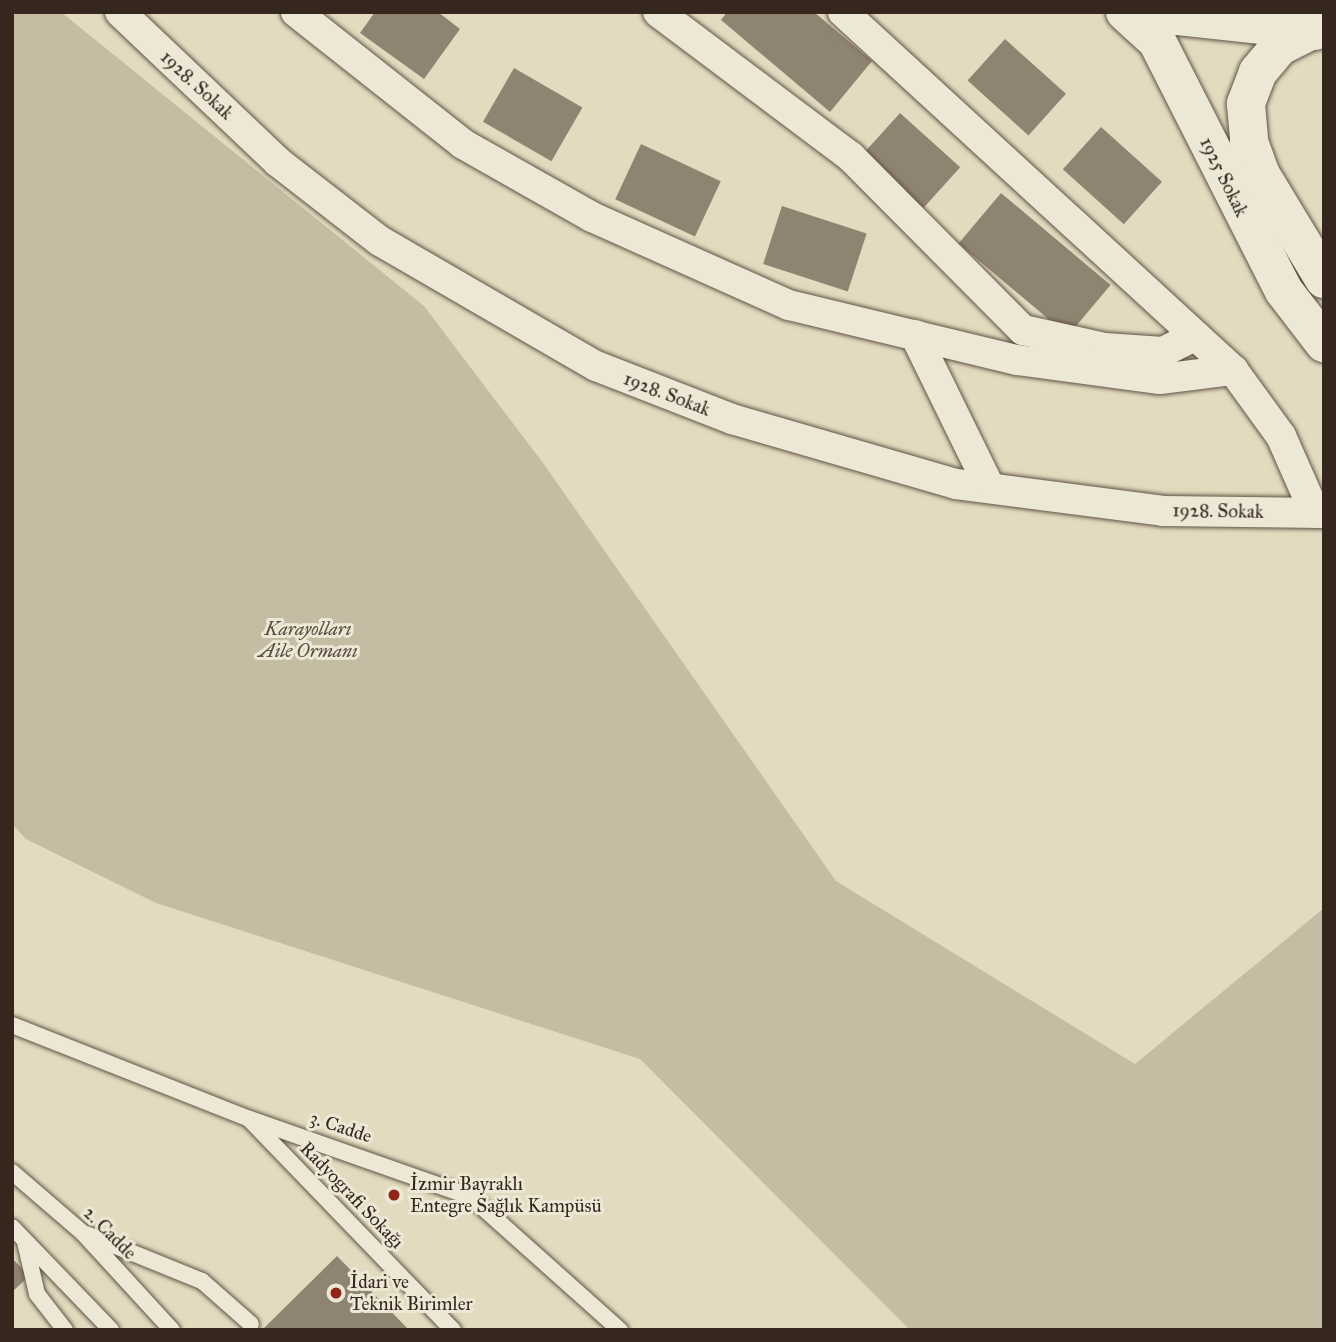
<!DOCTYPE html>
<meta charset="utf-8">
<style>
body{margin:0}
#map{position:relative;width:1336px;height:1342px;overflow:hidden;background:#e3dbbf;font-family:"IM FELL Great Primer",serif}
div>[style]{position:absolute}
.green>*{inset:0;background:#c5bca4}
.building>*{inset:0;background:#8f8472;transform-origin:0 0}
.roads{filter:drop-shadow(0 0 2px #605346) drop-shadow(0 0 2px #605346)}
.lane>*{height:16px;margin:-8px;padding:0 8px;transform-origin:8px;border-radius:8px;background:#ede8d5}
.street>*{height:30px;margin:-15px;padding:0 15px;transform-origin:15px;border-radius:15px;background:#ede8d5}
.secondary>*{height:38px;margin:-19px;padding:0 19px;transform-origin:19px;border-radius:19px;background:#ede8d5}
.dots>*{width:19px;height:19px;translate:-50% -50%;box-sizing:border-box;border:4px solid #ede8d5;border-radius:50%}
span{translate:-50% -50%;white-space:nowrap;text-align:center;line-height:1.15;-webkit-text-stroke:6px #ede8d5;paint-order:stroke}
.street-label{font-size:19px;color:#35261e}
.park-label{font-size:19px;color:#594c40;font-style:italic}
.poi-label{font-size:19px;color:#35261e}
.left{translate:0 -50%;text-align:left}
.frame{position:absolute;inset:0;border:14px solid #35261e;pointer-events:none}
</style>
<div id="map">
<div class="green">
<div style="clip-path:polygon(12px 12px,61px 12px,424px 306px,543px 463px,836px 881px,1135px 1064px,1324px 908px,1324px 1330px,910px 1330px,640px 1059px,156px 903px,26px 839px,12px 824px)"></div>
</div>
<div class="building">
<div style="clip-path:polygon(375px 12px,438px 12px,460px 29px,424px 79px,360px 33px)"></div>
<div style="clip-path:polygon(727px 12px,814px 12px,872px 61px,830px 112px,721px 20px)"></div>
<div style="left:1005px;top:39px;width:82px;height:56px;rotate:42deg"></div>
<div style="left:514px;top:68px;width:79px;height:62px;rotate:30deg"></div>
<div style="left:900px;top:113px;width:81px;height:55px;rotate:42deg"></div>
<div style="left:1101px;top:127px;width:82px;height:57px;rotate:42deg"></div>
<div style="left:641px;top:144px;width:88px;height:61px;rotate:25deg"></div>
<div style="left:1001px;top:193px;width:143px;height:66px;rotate:40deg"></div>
<div style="left:782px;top:206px;width:89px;height:61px;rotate:18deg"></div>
<div style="clip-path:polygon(337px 1256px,409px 1330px,262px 1330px)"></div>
<div style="clip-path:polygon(12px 1258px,29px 1276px,12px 1292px)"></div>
</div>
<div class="roads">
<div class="lane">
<div style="left:12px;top:1025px;width:256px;rotate:21.6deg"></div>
<div style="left:250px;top:1119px;width:234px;rotate:19.4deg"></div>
<div style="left:471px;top:1197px;width:200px;rotate:41.8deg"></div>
<div style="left:251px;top:1121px;width:291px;rotate:46deg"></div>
<div style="left:12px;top:1172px;width:94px;rotate:40.7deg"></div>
<div style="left:83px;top:1233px;width:132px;rotate:47.5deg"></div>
<div style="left:12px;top:1227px;width:143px;rotate:46.1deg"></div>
<div style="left:86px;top:1234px;width:125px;rotate:22.1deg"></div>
<div style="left:202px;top:1281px;width:65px;rotate:41.3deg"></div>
<div style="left:25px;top:1242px;width:53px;rotate:77deg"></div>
<div style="left:37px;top:1294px;width:46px;rotate:52.1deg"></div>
</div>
<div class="street">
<div style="left:120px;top:12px;width:218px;rotate:43.5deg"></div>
<div style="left:278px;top:162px;width:129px;rotate:37.8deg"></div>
<div style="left:380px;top:241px;width:250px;rotate:30.1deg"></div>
<div style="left:596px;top:366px;width:146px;rotate:21.3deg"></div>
<div style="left:732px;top:419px;width:233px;rotate:16.2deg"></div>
<div style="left:956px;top:484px;width:209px;rotate:7.4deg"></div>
<div style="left:1163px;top:511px;width:161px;rotate:0.7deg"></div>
<div style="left:296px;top:12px;width:213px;rotate:38.3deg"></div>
<div style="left:463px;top:144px;width:148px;rotate:29.5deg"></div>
<div style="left:592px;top:217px;width:216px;rotate:24.1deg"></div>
<div style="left:789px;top:305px;width:235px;rotate:13.6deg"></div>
<div style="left:1017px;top:360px;width:144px;rotate:7.6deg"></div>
<div style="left:1160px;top:379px;width:74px;rotate:-7deg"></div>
<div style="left:658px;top:12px;width:241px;rotate:36.9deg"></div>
<div style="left:851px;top:157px;width:244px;rotate:45.2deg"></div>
<div style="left:1023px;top:330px;width:84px;rotate:12.4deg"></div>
<div style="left:1105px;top:348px;width:58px;rotate:3.9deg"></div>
<div style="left:1163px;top:352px;width:36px;rotate:-27deg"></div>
<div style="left:843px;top:12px;width:529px;rotate:42.55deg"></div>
<div style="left:1233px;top:370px;width:82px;rotate:54deg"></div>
<div style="left:1281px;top:436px;width:84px;rotate:66.2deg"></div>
<div style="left:915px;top:335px;width:170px;rotate:63.9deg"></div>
</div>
<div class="secondary">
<div style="left:1125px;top:12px;width:43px;rotate:42.2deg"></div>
<div style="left:1157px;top:41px;width:280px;rotate:63.1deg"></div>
<div style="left:1284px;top:291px;width:66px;rotate:52.4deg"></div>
<div style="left:1141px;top:12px;width:175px;rotate:6.2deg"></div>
<div style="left:1310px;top:31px;width:35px;rotate:153deg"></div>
<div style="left:1279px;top:47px;width:33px;rotate:130deg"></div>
<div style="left:1258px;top:72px;width:34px;rotate:111deg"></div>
<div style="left:1246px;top:104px;width:38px;rotate:85deg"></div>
<div style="left:1249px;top:142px;width:33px;rotate:70deg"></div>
<div style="left:1260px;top:173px;width:124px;rotate:58.9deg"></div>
</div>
</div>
<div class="dots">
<div style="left:394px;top:1195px;background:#8f2418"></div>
<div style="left:336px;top:1293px;background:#8f2418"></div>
</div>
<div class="street-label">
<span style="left:197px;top:85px;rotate:43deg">1928. Sokak</span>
<span style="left:1224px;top:177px;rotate:64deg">1925 Sokak</span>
<span style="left:667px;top:394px;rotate:21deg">1928. Sokak</span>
<span style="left:1218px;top:511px;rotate:1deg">1928. Sokak</span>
<span style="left:341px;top:1127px;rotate:18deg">3. Cadde</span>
<span style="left:352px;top:1195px;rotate:46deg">Radyografi Sokağı</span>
<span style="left:110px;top:1233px;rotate:45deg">2. Cadde</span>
</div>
<div class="park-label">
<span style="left:308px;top:640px">Karayolları<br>Aile Ormanı</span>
</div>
<div class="poi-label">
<span class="left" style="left:410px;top:1195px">İzmir Bayraklı<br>Entegre Sağlık Kampüsü</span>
<span class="left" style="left:350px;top:1293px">İdari ve<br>Teknik Birimler</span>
</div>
<div class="frame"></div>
</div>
